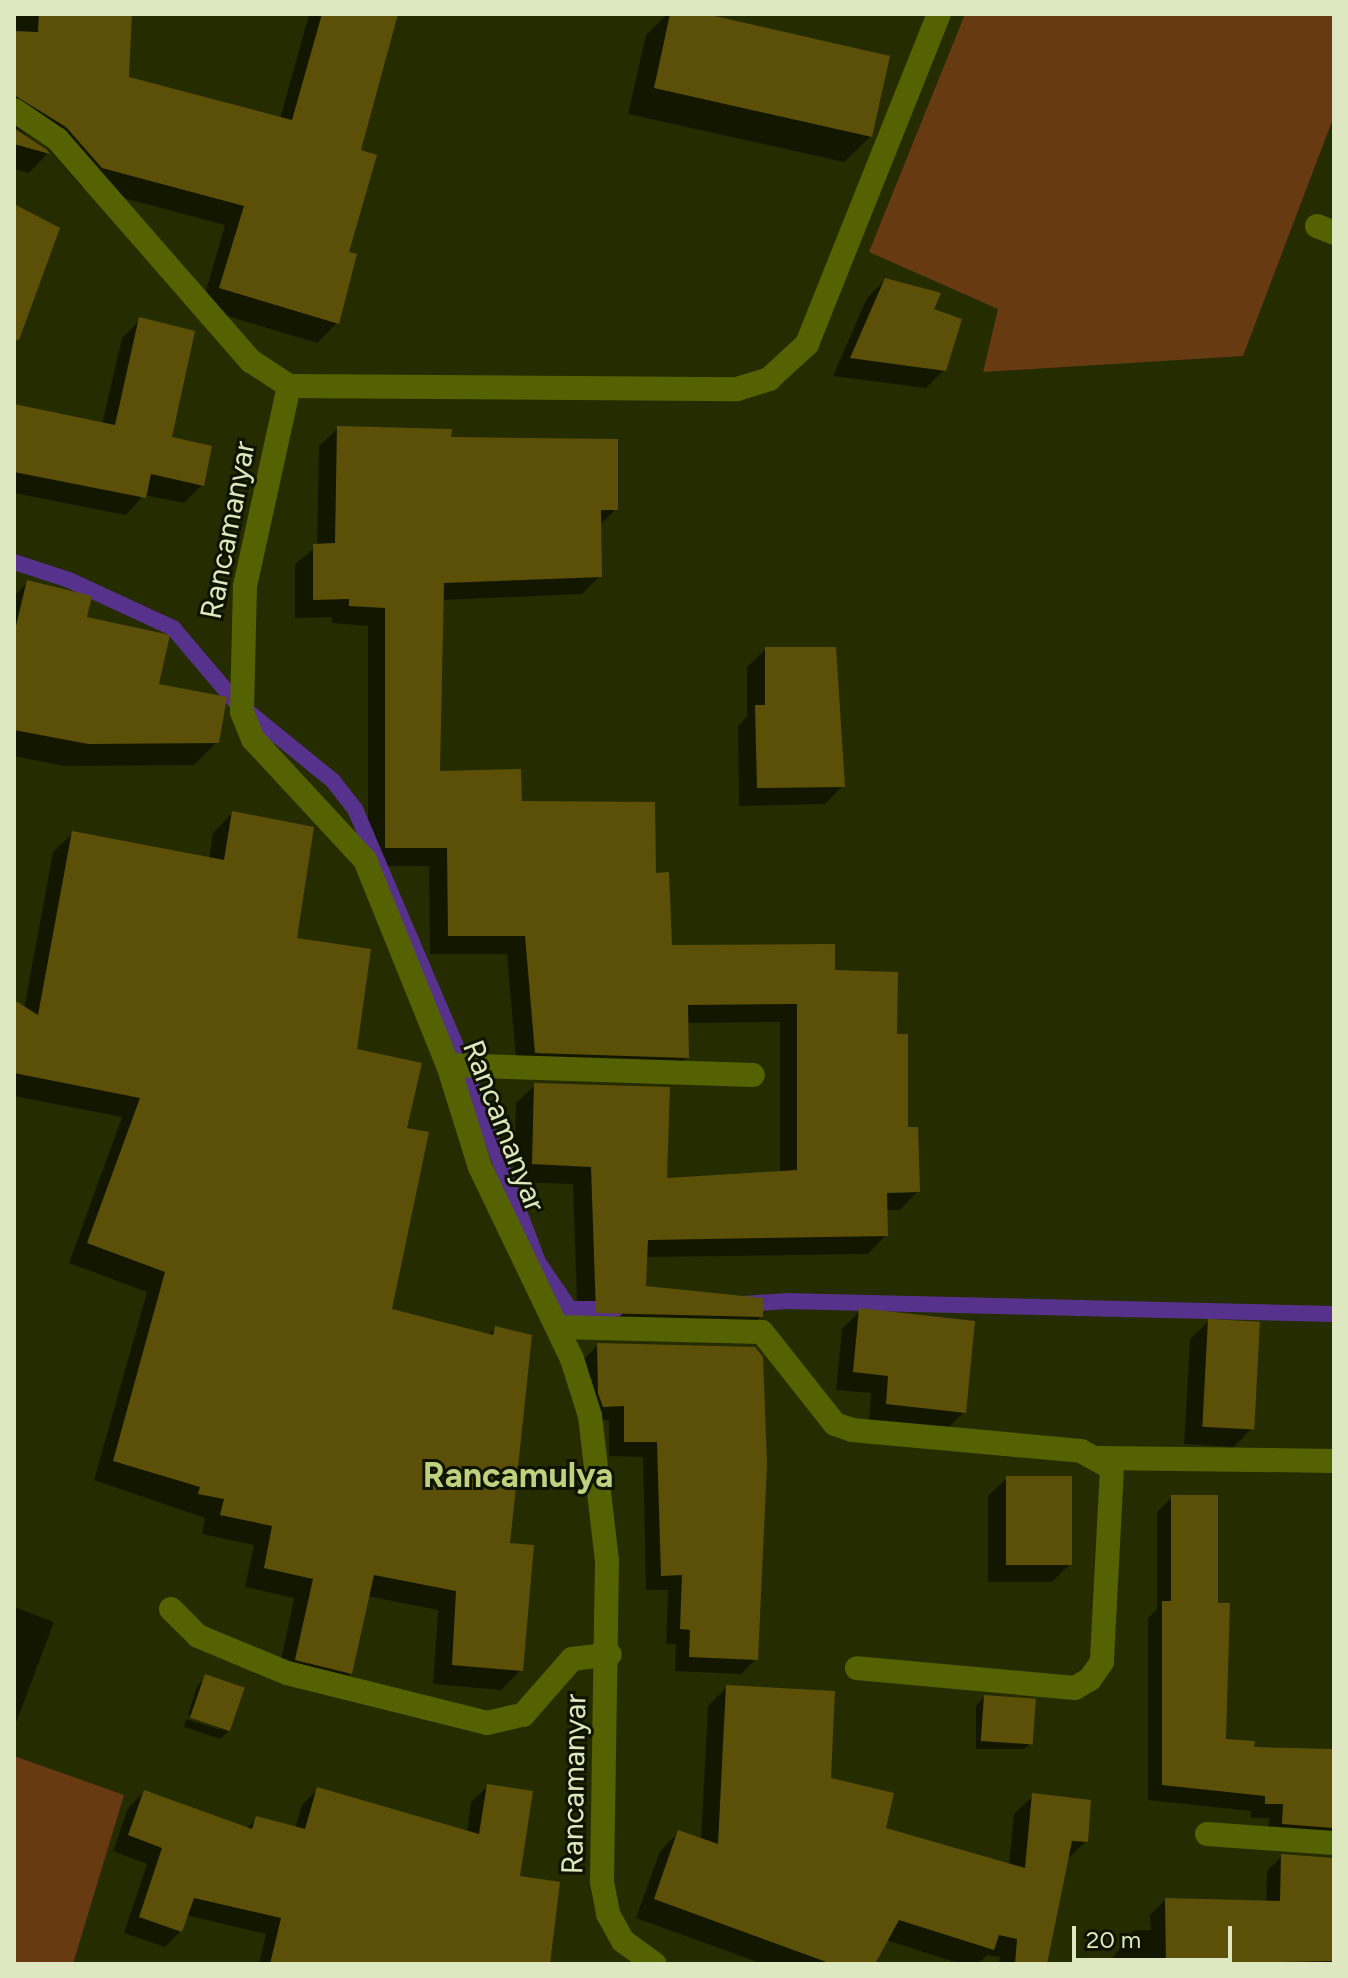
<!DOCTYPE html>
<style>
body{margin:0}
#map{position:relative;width:1348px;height:1978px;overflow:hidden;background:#252c00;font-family:Figtree,sans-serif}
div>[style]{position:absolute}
.green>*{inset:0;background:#673a11}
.shadow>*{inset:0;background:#0007}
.stream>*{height:16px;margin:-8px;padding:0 8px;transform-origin:8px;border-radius:8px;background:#56328c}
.building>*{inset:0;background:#5c5008;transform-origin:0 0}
.street>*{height:24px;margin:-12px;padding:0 12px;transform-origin:12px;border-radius:12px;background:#556202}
span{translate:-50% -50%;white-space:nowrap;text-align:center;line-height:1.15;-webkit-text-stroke:6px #0f1300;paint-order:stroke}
.street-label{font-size:30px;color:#dee7bf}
.quarter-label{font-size:34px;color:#bfd17e;font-weight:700}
.frame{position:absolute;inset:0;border:16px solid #dee7bf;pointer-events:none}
.scale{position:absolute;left:1072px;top:1926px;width:160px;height:36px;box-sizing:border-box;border:4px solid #dee7bf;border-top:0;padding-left:10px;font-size:24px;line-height:28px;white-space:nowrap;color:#dee7bf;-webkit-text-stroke:6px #0f1300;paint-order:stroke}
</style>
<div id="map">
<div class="green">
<div style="clip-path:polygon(965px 14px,1334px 14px,1334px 116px,1243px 356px,983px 372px,998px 309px,869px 252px)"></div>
<div style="clip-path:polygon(14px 1756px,124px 1795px,73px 1964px,14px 1964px)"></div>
</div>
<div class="shadow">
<div style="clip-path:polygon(14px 14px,130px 14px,127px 78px,280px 119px,309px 14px,396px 14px,359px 151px,337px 323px,317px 343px,201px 308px,225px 225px,82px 187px,46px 146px,16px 127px,47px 154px,29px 173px,14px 169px)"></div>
<div style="clip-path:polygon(667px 14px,697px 14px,871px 136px,844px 162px,628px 114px,646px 35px)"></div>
<div style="clip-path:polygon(885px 280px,944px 370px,926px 388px,833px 376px,867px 298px)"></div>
<div style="clip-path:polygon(140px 320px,169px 439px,202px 485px,184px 503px,144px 495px,126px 515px,14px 493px,14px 464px,102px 424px,122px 338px)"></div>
<div style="clip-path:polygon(338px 428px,449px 439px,616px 509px,599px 526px,600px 576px,582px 594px,441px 600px,438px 773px,520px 802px,654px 875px,670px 947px,833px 972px,895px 1036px,918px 1191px,900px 1210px,885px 1210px,886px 1235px,868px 1254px,645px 1257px,644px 1288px,761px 1316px,743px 1335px,578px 1331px,573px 1184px,514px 1182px,516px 1103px,535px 1085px,665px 1180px,780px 1173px,780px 1022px,686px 1023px,687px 1057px,668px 1076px,517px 1071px,507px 954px,430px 954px,429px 866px,368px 866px,368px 626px,332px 623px,332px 617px,295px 618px,295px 564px,317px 546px,319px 446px)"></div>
<div style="clip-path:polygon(28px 582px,85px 619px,217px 742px,194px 765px,64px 766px,14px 756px,14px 596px)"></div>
<div style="clip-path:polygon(766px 649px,843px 786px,825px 804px,739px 806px,738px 726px,747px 716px,747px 667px)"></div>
<div style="clip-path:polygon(232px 813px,355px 1050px,405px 1129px,389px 1310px,488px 1336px,495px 1328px,507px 1545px,521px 1670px,501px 1690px,433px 1684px,438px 1610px,367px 1596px,351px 1673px,331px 1692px,277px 1679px,294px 1598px,245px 1587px,254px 1545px,202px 1534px,205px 1518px,94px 1480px,147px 1292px,69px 1263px,122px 1117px,14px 1096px,14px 1003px,24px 1009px,53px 852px,73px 833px,209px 859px,213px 833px)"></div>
<div style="clip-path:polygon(860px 1311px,964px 1412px,946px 1430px,869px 1421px,871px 1393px,836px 1390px,842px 1329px)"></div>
<div style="clip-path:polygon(1209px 1321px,1252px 1428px,1234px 1447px,1184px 1444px,1190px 1339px)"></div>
<div style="clip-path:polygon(598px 1345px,761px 1358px,756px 1659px,741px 1674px,675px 1671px,676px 1644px,666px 1644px,668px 1590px,646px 1590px,643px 1457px,609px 1456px,609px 1420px,588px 1421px,583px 1360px)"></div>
<div style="clip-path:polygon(1007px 1478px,1070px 1564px,1052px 1582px,988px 1582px,988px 1496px)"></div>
<div style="clip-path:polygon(1172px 1497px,1216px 1605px,1224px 1741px,1252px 1749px,1334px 1749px,1334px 1857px,1333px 1851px,1268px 1839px,1269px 1818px,1251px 1818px,1251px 1811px,1148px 1800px,1148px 1618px,1157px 1609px,1157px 1512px)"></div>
<div style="clip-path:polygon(14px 1607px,54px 1622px,14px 1728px)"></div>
<div style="clip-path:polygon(206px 1677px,229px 1731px,220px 1739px,184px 1727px,186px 1719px,227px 1732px,188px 1715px,197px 1686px)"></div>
<div style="clip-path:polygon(727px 1687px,884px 1829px,1009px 1865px,1014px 1814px,1033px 1796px,1086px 1841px,1066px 1861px,1045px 1964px,999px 1964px,1000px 1957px,987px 1955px,978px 1964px,961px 1964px,886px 1940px,873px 1964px,763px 1964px,636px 1918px,660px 1851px,679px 1832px,701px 1840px,708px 1706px)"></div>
<div style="clip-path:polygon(984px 1697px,1033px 1741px,1024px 1749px,976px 1749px,976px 1706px)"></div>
<div style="clip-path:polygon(488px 1786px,548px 1964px,259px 1964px,266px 1934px,186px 1915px,181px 1931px,165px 1947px,124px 1933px,147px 1864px,113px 1851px,128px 1808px,144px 1792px,246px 1829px,256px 1819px,295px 1828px,302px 1805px,318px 1789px,467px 1832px,471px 1802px)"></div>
<div style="clip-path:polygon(1282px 1856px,1334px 1860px,1334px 1964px,1108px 1964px,1134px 1930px,1151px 1930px,1150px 1915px,1165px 1900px,1266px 1903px,1267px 1871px)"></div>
</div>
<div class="stream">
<div style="left:14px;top:562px;width:58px;rotate:18.1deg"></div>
<div style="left:69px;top:580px;width:115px;rotate:24.8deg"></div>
<div style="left:173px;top:628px;width:96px;rotate:49.7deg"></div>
<div style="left:235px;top:701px;width:127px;rotate:39.2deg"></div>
<div style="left:333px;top:781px;width:36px;rotate:52deg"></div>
<div style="left:355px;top:809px;width:265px;rotate:66.9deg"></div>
<div style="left:459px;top:1053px;width:223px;rotate:69.3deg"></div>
<div style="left:538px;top:1262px;width:57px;rotate:55.8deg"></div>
<div style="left:570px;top:1309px;width:46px"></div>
<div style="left:743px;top:1304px;width:43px;rotate:-4deg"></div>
<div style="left:786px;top:1301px;width:548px;rotate:1.36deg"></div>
</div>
<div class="building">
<div style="clip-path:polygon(39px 14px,132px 14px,129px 77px,292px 120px,322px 14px,398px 14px,361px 150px,377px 155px,349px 252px,357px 254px,339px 324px,219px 288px,244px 206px,102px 168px,66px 127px,14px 95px,14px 31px,38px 32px)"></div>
<div style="clip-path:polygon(670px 14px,706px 14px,890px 56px,872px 137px,654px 88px)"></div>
<div style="clip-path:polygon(14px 128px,47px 150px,50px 154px,14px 144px)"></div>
<div style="clip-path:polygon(14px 204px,60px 228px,19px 340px,14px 340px)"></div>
<div style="clip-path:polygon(885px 278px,941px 293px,934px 309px,962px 319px,946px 371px,850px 358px)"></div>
<div style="clip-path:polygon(139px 317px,195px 331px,172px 437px,212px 446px,204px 486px,151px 474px,146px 498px,14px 472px,14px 404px,115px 425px)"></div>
<div style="clip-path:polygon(337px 426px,452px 429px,451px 437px,618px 439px,618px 510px,601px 510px,602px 577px,444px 583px,440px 771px,521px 769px,522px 801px,655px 802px,656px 873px,669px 872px,672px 945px,835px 944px,835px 970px,898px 972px,897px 1034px,908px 1034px,908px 1127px,918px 1127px,920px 1192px,887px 1193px,888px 1236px,648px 1240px,646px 1286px,763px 1298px,763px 1317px,596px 1313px,591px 1167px,532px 1164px,534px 1083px,670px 1087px,667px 1178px,797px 1170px,797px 1004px,688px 1005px,689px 1058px,535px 1053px,525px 936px,448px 936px,447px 848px,385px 848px,385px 608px,349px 606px,349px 599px,313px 600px,313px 544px,335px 543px)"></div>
<div style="clip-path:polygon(27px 580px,92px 596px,87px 617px,170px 635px,159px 684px,227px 697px,219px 743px,88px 744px,14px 730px,14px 634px)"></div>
<div style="clip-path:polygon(765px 647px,836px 647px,845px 787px,757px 788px,755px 705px,765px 705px)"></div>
<div style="clip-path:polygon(232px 811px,314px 827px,297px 938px,371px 949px,357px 1049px,422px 1063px,407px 1128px,429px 1132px,392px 1309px,493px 1335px,495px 1326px,532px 1335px,510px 1543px,534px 1545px,523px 1671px,452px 1665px,456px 1591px,374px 1575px,352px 1674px,295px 1660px,313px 1579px,264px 1568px,272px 1526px,220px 1515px,224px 1499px,198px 1494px,200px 1487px,113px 1461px,165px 1272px,87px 1243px,140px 1098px,14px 1073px,14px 1000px,38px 1015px,72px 831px,224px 860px)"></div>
<div style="clip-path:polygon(859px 1308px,975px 1321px,966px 1413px,886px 1404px,888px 1376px,853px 1372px)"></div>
<div style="left:1208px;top:1319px;width:52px;height:108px;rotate:3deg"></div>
<div style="clip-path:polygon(597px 1343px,755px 1347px,763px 1357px,767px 1464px,758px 1660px,689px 1657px,690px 1630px,680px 1629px,682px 1575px,661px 1576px,657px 1442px,624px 1442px,624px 1406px,603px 1407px,598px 1393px)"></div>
<div style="left:1006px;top:1476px;width:66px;height:89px"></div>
<div style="clip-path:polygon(1171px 1495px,1218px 1495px,1218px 1603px,1230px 1603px,1226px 1739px,1255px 1741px,1254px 1747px,1334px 1749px,1334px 1828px,1282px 1824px,1283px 1804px,1265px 1804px,1265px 1796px,1162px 1785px,1162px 1601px,1171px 1601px)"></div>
<div style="left:205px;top:1674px;width:42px;height:46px;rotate:19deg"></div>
<div style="clip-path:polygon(726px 1685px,835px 1691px,831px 1778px,894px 1793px,886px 1828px,1025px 1868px,1032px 1793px,1091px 1800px,1088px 1842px,1072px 1841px,1047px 1964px,1015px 1964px,1017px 1939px,999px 1935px,994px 1950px,899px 1920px,875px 1964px,832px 1964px,654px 1899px,678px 1830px,718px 1844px)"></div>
<div style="left:984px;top:1695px;width:52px;height:46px;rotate:4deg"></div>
<div style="clip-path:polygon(487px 1784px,533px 1791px,520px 1876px,560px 1882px,550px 1964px,270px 1964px,281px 1918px,194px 1898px,182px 1932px,139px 1917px,162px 1848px,128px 1835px,144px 1790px,252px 1829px,256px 1816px,305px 1829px,317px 1787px,479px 1834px)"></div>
<div style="clip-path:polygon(1281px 1854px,1334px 1858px,1334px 1961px,1166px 1964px,1165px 1898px,1280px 1901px)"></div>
</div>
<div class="street">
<div style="left:14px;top:110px;width:52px;rotate:34deg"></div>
<div style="left:57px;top:139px;width:295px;rotate:48.9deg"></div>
<div style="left:251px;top:361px;width:45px;rotate:33.3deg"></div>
<div style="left:289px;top:386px;width:448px;rotate:0.4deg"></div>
<div style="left:737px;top:389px;width:34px;rotate:-17deg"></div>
<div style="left:769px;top:379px;width:52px;rotate:-42.6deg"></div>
<div style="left:807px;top:344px;width:355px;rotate:-68.2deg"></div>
<div style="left:1317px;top:226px;width:18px;rotate:22deg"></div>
<div style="left:289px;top:386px;width:205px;rotate:102.4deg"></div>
<div style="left:245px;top:586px;width:126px;rotate:91.4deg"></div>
<div style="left:242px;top:712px;width:29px;rotate:68deg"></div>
<div style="left:253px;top:739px;width:165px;rotate:47.2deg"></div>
<div style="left:365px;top:860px;width:221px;rotate:68deg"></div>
<div style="left:448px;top:1065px;width:107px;rotate:72.6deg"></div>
<div style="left:480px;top:1167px;width:213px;rotate:64.4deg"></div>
<div style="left:572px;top:1359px;width:60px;rotate:72.5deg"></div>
<div style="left:590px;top:1416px;width:146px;rotate:83.3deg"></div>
<div style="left:607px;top:1561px;width:321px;rotate:90.9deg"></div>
<div style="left:602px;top:1882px;width:33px;rotate:79deg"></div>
<div style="left:608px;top:1914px;width:31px;rotate:61deg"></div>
<div style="left:623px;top:1941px;width:39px;rotate:36deg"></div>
<div style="left:448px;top:1065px;width:305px;rotate:1.9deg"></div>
<div style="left:557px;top:1327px;width:205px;rotate:1.4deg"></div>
<div style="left:762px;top:1332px;width:117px;rotate:51.6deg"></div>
<div style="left:835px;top:1424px;width:18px;rotate:19deg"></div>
<div style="left:852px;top:1430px;width:230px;rotate:5.2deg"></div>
<div style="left:1081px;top:1451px;width:35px;rotate:29deg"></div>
<div style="left:1112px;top:1468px;width:194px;rotate:93deg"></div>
<div style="left:1102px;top:1662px;width:21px;rotate:125deg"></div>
<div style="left:1090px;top:1679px;width:17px;rotate:149deg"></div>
<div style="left:1075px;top:1688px;width:219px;rotate:-174.8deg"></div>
<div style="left:1098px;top:1458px;width:236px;rotate:0.7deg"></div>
<div style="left:171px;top:1609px;width:38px;rotate:45deg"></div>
<div style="left:198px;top:1636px;width:96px;rotate:22.6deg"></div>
<div style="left:287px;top:1673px;width:206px;rotate:14deg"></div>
<div style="left:487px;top:1723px;width:37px;rotate:-13deg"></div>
<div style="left:523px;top:1715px;width:74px;rotate:-48.8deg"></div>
<div style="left:572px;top:1659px;width:38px;rotate:-7deg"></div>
<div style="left:1207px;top:1834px;width:127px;rotate:4.1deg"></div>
</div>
<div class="street-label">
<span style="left:228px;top:530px;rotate:-79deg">Rancamanyar</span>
<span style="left:504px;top:1126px;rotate:69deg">Rancamanyar</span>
<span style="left:574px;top:1784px;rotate:-89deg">Rancamanyar</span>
</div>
<div class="quarter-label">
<span style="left:518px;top:1476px">Rancamulya</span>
</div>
<div class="frame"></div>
<div class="scale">20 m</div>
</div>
